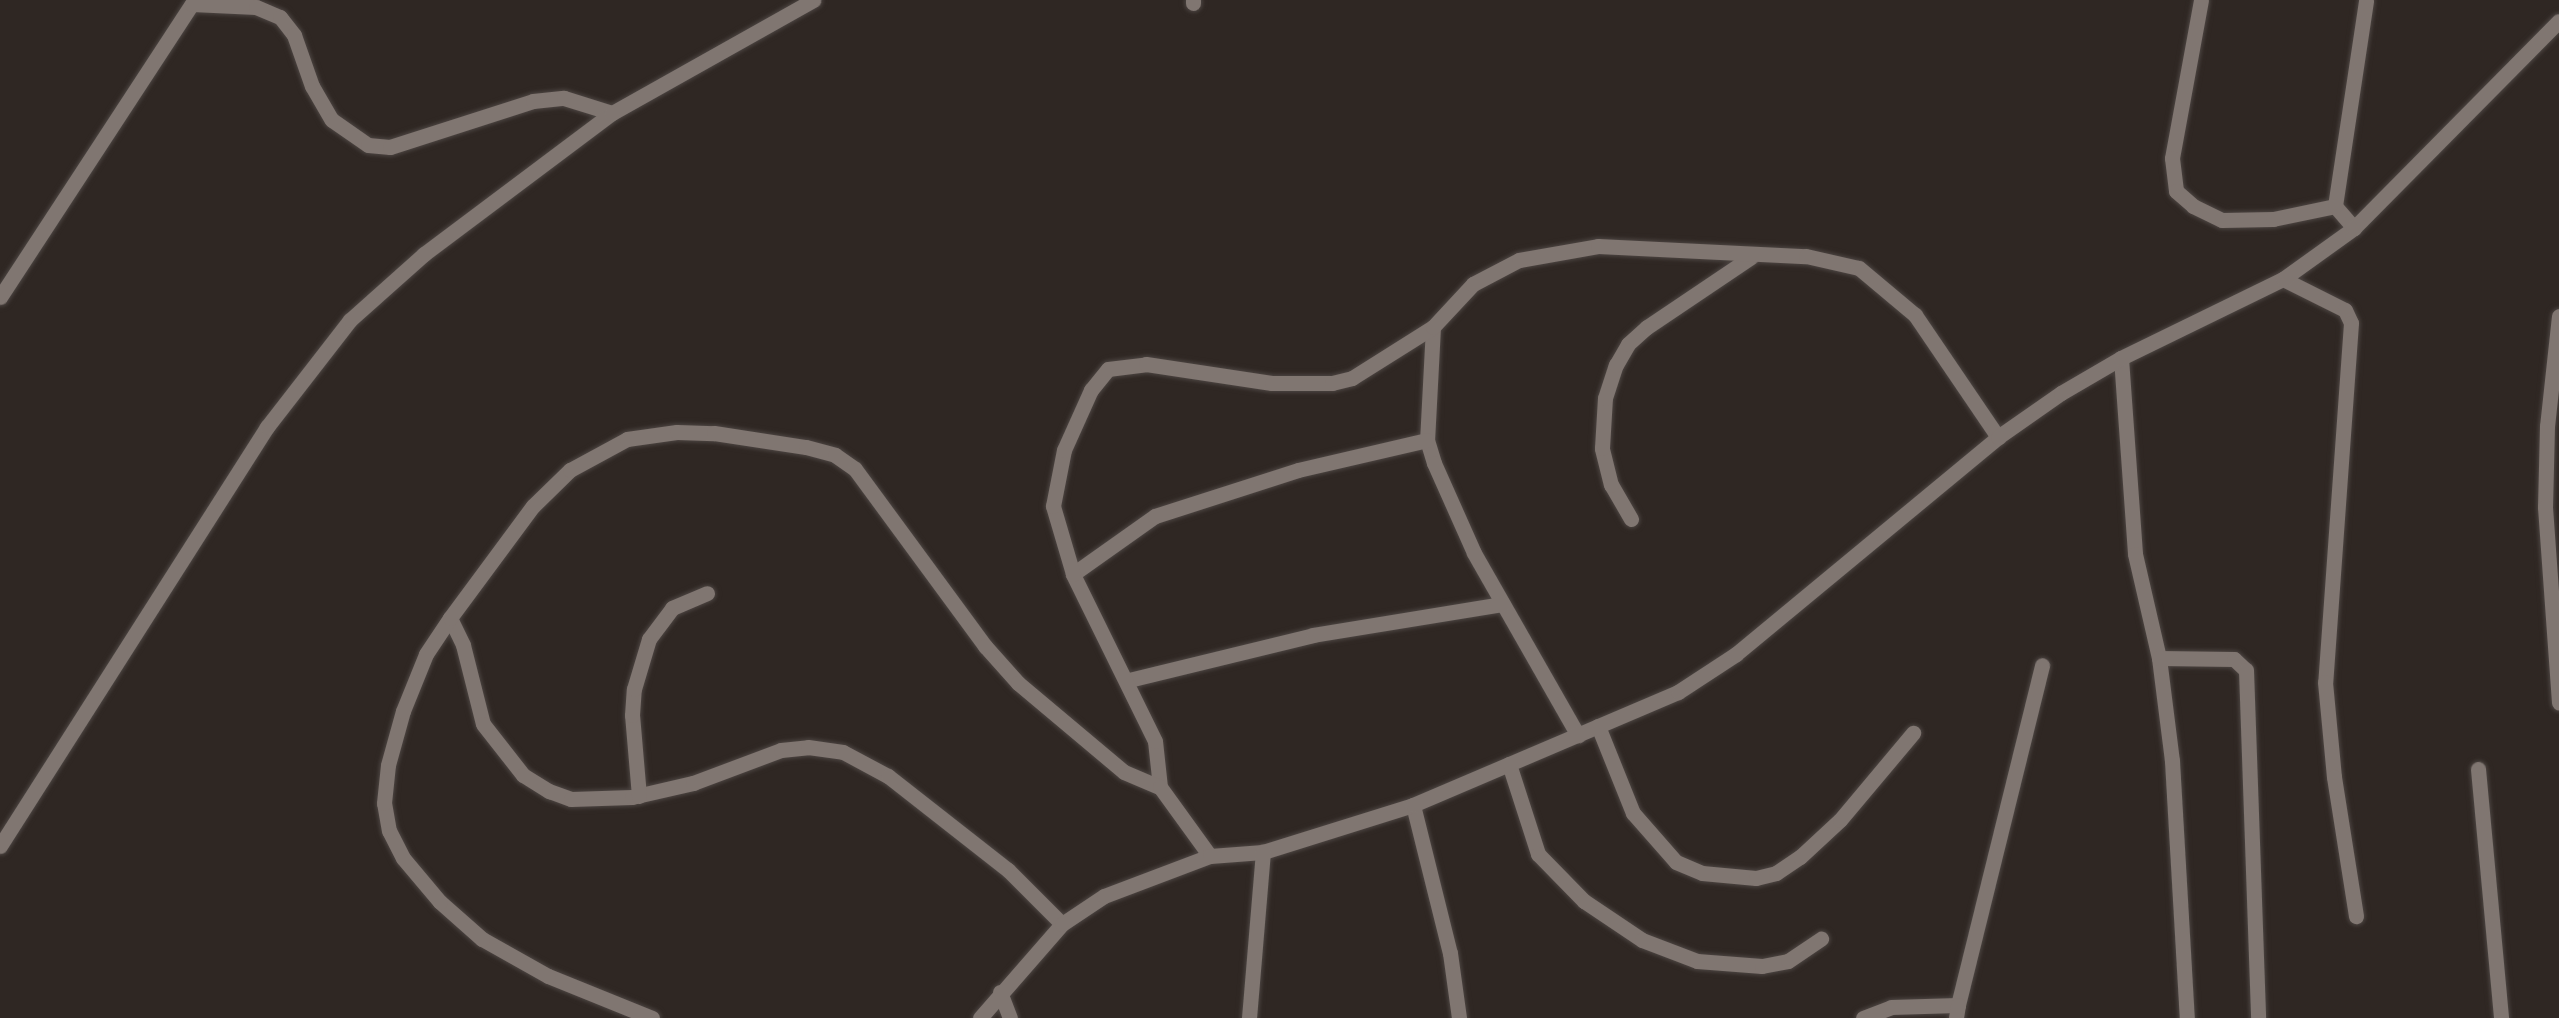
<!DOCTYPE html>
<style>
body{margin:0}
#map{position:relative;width:2559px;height:1018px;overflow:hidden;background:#2f2723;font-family:Spectral,serif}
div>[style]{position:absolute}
.roads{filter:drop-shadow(0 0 2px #4c4542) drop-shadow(0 0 2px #4c4542)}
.minor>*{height:15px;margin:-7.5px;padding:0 7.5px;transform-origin:7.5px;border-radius:7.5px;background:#807671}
span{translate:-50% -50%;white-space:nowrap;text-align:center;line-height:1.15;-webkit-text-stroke:6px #2f2723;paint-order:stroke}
</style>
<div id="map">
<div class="roads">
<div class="minor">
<div style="left:1193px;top:0;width:3px;rotate:90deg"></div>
<div style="left:2201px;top:0;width:161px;rotate:100.4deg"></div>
<div style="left:2172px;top:158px;width:33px;rotate:83deg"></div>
<div style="left:2176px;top:191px;width:23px;rotate:41deg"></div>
<div style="left:2193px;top:206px;width:32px;rotate:26deg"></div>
<div style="left:2222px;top:220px;width:51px;rotate:-1.1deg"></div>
<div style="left:2273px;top:219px;width:63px;rotate:-11.8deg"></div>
<div style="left:2354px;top:228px;width:29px;rotate:-131deg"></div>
<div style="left:2335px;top:206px;width:208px;rotate:-81.4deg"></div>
<div style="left:2283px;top:279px;width:69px;rotate:26.6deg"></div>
<div style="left:2345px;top:310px;width:14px;rotate:65deg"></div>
<div style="left:2351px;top:323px;width:360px;rotate:94.1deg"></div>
<div style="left:2325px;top:682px;width:95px;rotate:84.6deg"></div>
<div style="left:2334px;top:777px;width:141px;rotate:81deg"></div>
<div style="left:0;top:297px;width:350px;rotate:-56.8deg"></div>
<div style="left:192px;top:4px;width:64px;rotate:2.7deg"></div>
<div style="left:256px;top:7px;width:26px;rotate:23deg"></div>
<div style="left:280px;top:17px;width:23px;rotate:52deg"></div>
<div style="left:294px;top:35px;width:54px;rotate:70.6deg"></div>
<div style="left:312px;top:86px;width:39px;rotate:60deg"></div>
<div style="left:332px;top:120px;width:44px;rotate:34.8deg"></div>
<div style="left:368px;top:145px;width:22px;rotate:5deg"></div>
<div style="left:390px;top:147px;width:150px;rotate:-17.8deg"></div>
<div style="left:533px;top:101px;width:31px;rotate:-6deg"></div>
<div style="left:564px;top:98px;width:50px;rotate:17.4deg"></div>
<div style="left:2559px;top:316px;width:111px;rotate:96.2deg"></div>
<div style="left:2547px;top:426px;width:81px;rotate:91.4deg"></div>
<div style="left:2545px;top:507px;width:196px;rotate:85.9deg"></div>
<div style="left:1433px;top:327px;width:113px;rotate:93deg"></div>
<div style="left:1427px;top:440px;width:24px;rotate:73deg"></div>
<div style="left:1434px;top:463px;width:98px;rotate:66deg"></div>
<div style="left:1474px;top:553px;width:210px;rotate:60.3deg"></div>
<div style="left:2121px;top:358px;width:196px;rotate:85.9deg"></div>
<div style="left:2135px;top:554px;width:107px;rotate:77deg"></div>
<div style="left:2159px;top:658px;width:104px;rotate:82.8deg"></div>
<div style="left:2172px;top:761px;width:257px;rotate:86.7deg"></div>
<div style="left:1631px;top:519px;width:39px;rotate:-120deg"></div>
<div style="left:1611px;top:485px;width:38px;rotate:-104deg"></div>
<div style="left:1602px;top:448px;width:50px;rotate:-86.6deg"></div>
<div style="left:1605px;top:398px;width:35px;rotate:-72deg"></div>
<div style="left:1616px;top:365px;width:24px;rotate:-60deg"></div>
<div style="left:1628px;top:344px;width:25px;rotate:-42deg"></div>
<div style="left:1647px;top:327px;width:125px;rotate:-33.9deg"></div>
<div style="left:1073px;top:574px;width:100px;rotate:-35.3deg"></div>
<div style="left:1155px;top:516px;width:150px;rotate:-17.8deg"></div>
<div style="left:1298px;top:470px;width:132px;rotate:-13.1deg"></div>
<div style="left:450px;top:618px;width:30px;rotate:64deg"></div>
<div style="left:463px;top:645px;width:81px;rotate:75.8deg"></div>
<div style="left:483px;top:724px;width:65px;rotate:51.9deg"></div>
<div style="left:523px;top:775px;width:31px;rotate:32deg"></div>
<div style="left:549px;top:791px;width:23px;rotate:20deg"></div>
<div style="left:571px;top:799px;width:61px;rotate:-1.9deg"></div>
<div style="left:632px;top:797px;width:63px;rotate:-12.9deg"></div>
<div style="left:693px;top:783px;width:94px;rotate:-20.6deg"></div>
<div style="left:781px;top:750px;width:27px;rotate:-6deg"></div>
<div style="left:808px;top:747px;width:35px;rotate:8deg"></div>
<div style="left:843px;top:752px;width:51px;rotate:28.1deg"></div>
<div style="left:888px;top:776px;width:152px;rotate:38.1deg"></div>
<div style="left:1008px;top:870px;width:76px;rotate:45deg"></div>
<div style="left:2159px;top:658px;width:75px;rotate:0.8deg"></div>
<div style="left:2234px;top:659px;width:16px;rotate:43deg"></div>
<div style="left:2246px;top:670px;width:348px;rotate:88deg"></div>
<div style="left:1129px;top:680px;width:189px;rotate:-13.7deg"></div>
<div style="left:1313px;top:635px;width:192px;rotate:-9.3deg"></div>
<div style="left:1598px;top:726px;width:94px;rotate:68.1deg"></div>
<div style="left:1633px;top:813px;width:65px;rotate:48.7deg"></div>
<div style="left:1676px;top:862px;width:28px;rotate:23deg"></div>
<div style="left:1702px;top:873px;width:54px;rotate:5.3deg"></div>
<div style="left:1756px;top:878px;width:21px;rotate:-14deg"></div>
<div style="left:1776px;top:873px;width:29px;rotate:-34deg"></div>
<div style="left:1800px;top:857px;width:54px;rotate:-42.8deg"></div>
<div style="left:1840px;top:820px;width:114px;rotate:-50deg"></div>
<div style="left:1509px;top:764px;width:95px;rotate:72.1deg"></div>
<div style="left:1538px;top:854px;width:66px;rotate:45.6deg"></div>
<div style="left:1584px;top:901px;width:70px;rotate:33.9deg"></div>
<div style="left:1642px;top:940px;width:59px;rotate:20.9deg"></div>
<div style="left:1697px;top:961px;width:65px;rotate:4.4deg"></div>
<div style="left:1762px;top:966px;width:26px;rotate:-11deg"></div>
<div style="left:1788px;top:961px;width:40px;rotate:-34deg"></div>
<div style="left:2478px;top:769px;width:250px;rotate:84.7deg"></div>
<div style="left:1160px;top:787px;width:46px;rotate:-96.2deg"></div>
<div style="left:1155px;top:741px;width:186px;rotate:-116.2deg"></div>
<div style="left:1073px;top:574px;width:71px;rotate:-106.4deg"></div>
<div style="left:1053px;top:506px;width:57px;rotate:-78.9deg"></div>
<div style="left:1064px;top:450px;width:66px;rotate:-65.8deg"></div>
<div style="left:1091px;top:390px;width:27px;rotate:-51deg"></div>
<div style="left:1108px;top:369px;width:38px;rotate:-7deg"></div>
<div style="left:1146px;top:364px;width:127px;rotate:8.6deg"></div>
<div style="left:1272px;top:383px;width:60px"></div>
<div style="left:1332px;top:383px;width:21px;rotate:-14deg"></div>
<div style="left:1352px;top:378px;width:96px;rotate:-32.2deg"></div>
<div style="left:1433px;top:327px;width:59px;rotate:-47.1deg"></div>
<div style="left:1473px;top:284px;width:52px;rotate:-27.6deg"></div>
<div style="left:1519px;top:260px;width:80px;rotate:-10deg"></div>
<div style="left:1598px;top:246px;width:208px;rotate:2.8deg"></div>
<div style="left:1806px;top:256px;width:54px;rotate:12.8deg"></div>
<div style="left:1859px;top:268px;width:73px;rotate:40deg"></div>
<div style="left:1915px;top:315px;width:148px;rotate:55.8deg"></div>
<div style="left:639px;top:796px;width:81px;rotate:-94.9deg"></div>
<div style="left:632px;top:715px;width:26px;rotate:-86deg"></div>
<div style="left:634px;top:689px;width:52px;rotate:-73.3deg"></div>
<div style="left:649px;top:639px;width:39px;rotate:-53deg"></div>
<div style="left:672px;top:608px;width:38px;rotate:-23deg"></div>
<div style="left:1413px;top:805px;width:153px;rotate:76deg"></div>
<div style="left:1450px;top:953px;width:66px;rotate:82.1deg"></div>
<div style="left:0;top:846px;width:497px;rotate:-57.5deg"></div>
<div style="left:267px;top:427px;width:135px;rotate:-52.2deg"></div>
<div style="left:350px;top:320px;width:99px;rotate:-41.7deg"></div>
<div style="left:424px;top:254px;width:235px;rotate:-36.9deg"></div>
<div style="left:612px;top:113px;width:231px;rotate:-29.3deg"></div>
<div style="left:1000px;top:992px;width:28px;rotate:69deg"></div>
<div style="left:1958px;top:1005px;width:350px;rotate:-76.1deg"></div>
<div style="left:652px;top:1018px;width:112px;rotate:-158deg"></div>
<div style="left:548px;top:976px;width:76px;rotate:-150.7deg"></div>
<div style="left:482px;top:939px;width:56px;rotate:-138.6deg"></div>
<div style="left:440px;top:902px;width:57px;rotate:-130.1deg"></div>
<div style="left:403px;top:858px;width:30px;rotate:-117deg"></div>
<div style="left:389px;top:831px;width:28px;rotate:-100deg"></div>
<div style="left:384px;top:803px;width:38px;rotate:-84deg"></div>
<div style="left:388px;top:765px;width:56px;rotate:-74.5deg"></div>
<div style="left:403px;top:711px;width:61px;rotate:-68deg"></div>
<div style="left:426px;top:654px;width:43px;rotate:-56.3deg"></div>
<div style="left:450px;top:618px;width:139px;rotate:-53.5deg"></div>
<div style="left:533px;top:506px;width:52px;rotate:-44.2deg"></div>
<div style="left:570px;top:470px;width:65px;rotate:-28.5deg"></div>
<div style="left:627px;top:439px;width:50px;rotate:-8deg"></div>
<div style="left:677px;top:432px;width:37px;rotate:2deg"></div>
<div style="left:714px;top:433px;width:93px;rotate:8.7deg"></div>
<div style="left:806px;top:447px;width:30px;rotate:15deg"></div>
<div style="left:835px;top:455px;width:24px;rotate:35deg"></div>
<div style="left:855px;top:469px;width:220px;rotate:53.7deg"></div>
<div style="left:985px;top:646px;width:50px;rotate:48.3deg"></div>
<div style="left:1018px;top:683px;width:138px;rotate:40deg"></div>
<div style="left:1124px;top:772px;width:39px;rotate:23deg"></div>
<div style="left:1160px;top:787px;width:85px;rotate:54.1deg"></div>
<div style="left:980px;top:1018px;width:125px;rotate:-48.9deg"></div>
<div style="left:1062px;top:924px;width:50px;rotate:-33.7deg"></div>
<div style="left:1104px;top:896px;width:113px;rotate:-20.7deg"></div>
<div style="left:1210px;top:856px;width:53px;rotate:-4.3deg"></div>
<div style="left:1263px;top:852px;width:157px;rotate:-17.4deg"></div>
<div style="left:1413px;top:805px;width:288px;rotate:-23.1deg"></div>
<div style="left:1678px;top:692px;width:69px;rotate:-33.2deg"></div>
<div style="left:1736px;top:654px;width:340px;rotate:-39.6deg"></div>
<div style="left:1998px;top:437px;width:77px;rotate:-34.9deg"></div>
<div style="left:2061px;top:393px;width:69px;rotate:-30.3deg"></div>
<div style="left:2121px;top:358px;width:180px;rotate:-26deg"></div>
<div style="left:2283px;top:279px;width:87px;rotate:-35.7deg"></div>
<div style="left:2354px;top:228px;width:291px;rotate:-45.3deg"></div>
<div style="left:1249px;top:1018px;width:167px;rotate:-85.2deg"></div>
<div style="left:1863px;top:1018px;width:30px;rotate:-21deg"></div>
<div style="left:1891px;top:1007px;width:67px;rotate:-1.7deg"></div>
<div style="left:1958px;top:1005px;width:13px;rotate:99deg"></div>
</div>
</div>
</div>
